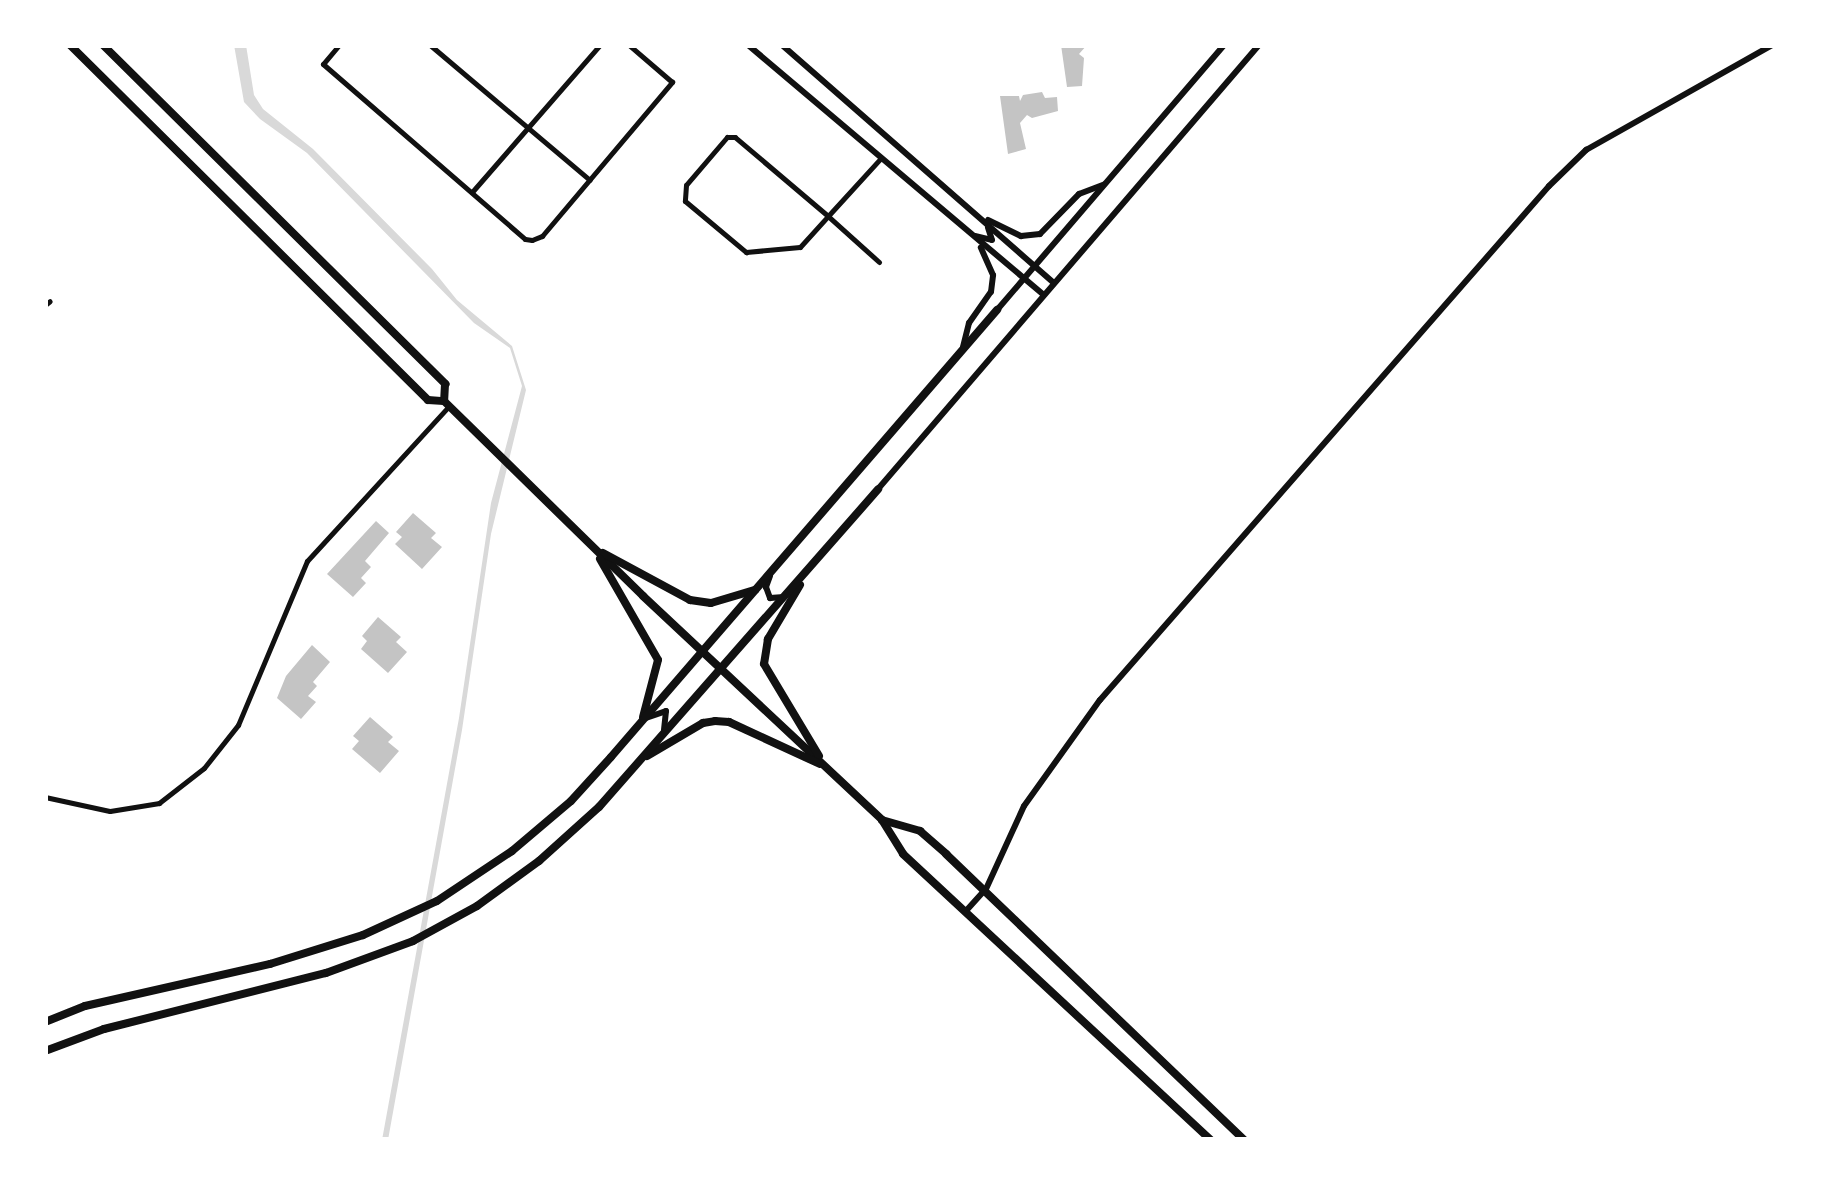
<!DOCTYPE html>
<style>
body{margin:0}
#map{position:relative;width:1844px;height:1185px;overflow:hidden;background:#fff;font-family:Literata,serif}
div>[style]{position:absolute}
.water>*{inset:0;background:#d9d9d9}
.building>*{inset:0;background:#c4c4c4}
.minor>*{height:5px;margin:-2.5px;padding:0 2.5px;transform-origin:2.5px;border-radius:2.5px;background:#111}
.tertiary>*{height:6px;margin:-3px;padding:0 3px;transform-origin:3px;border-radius:3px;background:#111}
.secondary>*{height:8px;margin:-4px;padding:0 4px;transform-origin:4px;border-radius:4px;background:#111}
span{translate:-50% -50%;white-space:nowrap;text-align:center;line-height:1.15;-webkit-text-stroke:8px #fff;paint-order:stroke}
.frame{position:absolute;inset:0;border:48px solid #fff;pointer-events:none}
</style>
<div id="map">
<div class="water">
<div style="clip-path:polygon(234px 45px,246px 45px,254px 95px,263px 109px,313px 149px,432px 269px,457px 300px,512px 346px,526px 390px,491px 534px,462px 730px,388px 1140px,382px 1140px,459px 718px,491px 503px,522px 386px,510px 348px,474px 323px,307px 153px,260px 119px,244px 102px)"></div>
</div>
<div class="building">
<div style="clip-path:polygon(1061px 45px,1087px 45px,1079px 54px,1084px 58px,1082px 86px,1067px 87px)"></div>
<div style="clip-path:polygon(1042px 92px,1045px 98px,1057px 97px,1058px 111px,1032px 118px,1027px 115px,1020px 123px,1026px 149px,1008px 154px,1000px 96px,1019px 96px,1020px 101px,1023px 95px)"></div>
<div style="clip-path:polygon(413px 513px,436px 533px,431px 538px,442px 547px,422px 569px,395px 544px,402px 537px,396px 532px)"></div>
<div style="clip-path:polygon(376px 521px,389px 533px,365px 561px,371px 567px,361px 578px,366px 583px,353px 597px,327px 574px)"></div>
<div style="clip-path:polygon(378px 617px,401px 637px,396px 642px,407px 652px,388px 673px,361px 649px,367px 641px,362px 636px)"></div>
<div style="clip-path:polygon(312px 645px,330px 662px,313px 682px,317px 686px,308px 696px,316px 702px,301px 719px,277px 698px,286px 676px)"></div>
<div style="clip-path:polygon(370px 717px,393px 737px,388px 742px,399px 751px,380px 773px,352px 749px,359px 741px,353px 736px)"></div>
</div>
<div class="minor">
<div style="left:339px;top:45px;width:25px;rotate:130deg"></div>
<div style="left:323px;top:64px;width:267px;rotate:40.9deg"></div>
<div style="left:525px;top:239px;width:7px;rotate:8deg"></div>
<div style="left:532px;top:240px;width:11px;rotate:-22deg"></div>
<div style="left:542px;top:236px;width:202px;rotate:-49.8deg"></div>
<div style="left:672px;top:82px;width:57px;rotate:-139.3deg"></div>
<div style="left:430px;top:45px;width:209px;rotate:40.2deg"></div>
<div style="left:472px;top:192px;width:195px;rotate:-49deg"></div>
<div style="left:879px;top:262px;width:69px;rotate:-138deg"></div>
<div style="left:828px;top:216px;width:122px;rotate:-139.7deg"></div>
<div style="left:735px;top:137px;width:8px;rotate:180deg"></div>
<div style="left:727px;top:137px;width:63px;rotate:130.5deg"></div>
<div style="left:686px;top:185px;width:16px;rotate:94deg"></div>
<div style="left:685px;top:201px;width:80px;rotate:39.9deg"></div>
<div style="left:746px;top:252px;width:54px;rotate:-5.3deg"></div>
<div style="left:800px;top:247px;width:42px;rotate:-47.9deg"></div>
<div style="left:828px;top:216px;width:79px;rotate:-47.6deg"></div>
<div style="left:45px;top:305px;width:6px;rotate:-39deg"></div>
<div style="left:45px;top:797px;width:66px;rotate:12.2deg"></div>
<div style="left:110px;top:811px;width:50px;rotate:-9.3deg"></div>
<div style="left:159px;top:803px;width:57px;rotate:-37.9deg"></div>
<div style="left:204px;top:768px;width:55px;rotate:-51.7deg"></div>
<div style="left:238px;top:725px;width:178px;rotate:-67.2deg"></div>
<div style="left:307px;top:561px;width:210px;rotate:-47.5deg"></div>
</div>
<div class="tertiary">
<div style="left:748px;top:45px;width:387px;rotate:40.2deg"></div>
<div style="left:782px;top:45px;width:361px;rotate:41.2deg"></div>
<div style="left:988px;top:220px;width:37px;rotate:26deg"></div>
<div style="left:1021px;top:236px;width:19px;rotate:-6deg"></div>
<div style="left:1040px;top:234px;width:56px;rotate:-45.7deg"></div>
<div style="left:1079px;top:194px;width:26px;rotate:-21deg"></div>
<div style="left:975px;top:236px;width:17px;rotate:13deg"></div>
<div style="left:992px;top:240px;width:13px;rotate:-108deg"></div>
<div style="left:997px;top:310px;width:349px;rotate:-49.4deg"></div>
<div style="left:963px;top:347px;width:25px;rotate:-76deg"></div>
<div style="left:969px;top:323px;width:38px;rotate:-55deg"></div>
<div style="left:991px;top:292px;width:17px;rotate:-83deg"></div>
<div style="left:993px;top:275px;width:30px;rotate:-114deg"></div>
<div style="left:878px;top:489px;width:585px;rotate:-49.37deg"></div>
<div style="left:770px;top:576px;width:12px;rotate:110deg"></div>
<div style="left:766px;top:587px;width:12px;rotate:70deg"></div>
<div style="left:770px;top:598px;width:14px;rotate:-4deg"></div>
<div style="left:646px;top:718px;width:21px;rotate:-19deg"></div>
<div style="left:666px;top:711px;width:19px;rotate:96deg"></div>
<div style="left:965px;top:912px;width:31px;rotate:-48deg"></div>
<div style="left:986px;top:889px;width:91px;rotate:-65.4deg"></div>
<div style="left:1024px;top:806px;width:130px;rotate:-54.4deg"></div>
<div style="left:1100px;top:700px;width:682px;rotate:-48.86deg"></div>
<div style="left:1549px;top:186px;width:52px;rotate:-44.2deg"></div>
<div style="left:1586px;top:150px;width:214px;rotate:-29.4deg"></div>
</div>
<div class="secondary">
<div style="left:70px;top:45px;width:504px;rotate:44.76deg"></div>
<div style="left:428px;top:400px;width:16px;rotate:4deg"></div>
<div style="left:444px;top:401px;width:279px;rotate:44.4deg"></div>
<div style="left:643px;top:596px;width:328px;rotate:43.1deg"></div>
<div style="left:882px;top:820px;width:40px;rotate:58deg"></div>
<div style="left:903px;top:854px;width:420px;rotate:42.9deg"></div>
<div style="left:103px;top:45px;width:482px;rotate:44.7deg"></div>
<div style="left:445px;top:384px;width:17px;rotate:93deg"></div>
<div style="left:603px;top:553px;width:99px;rotate:28.4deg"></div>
<div style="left:690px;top:600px;width:21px;rotate:8deg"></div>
<div style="left:711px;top:603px;width:46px;rotate:-16.5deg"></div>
<div style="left:600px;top:559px;width:116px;rotate:60.1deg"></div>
<div style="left:658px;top:660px;width:59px;rotate:104.7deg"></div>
<div style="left:800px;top:585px;width:63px;rotate:120.7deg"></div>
<div style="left:768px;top:639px;width:25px;rotate:99deg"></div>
<div style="left:764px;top:664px;width:107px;rotate:59.1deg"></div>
<div style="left:647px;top:756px;width:65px;rotate:-30.5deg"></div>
<div style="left:703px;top:723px;width:12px;rotate:-9deg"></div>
<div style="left:715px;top:721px;width:14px;rotate:4deg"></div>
<div style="left:729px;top:722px;width:100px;rotate:24.8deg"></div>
<div style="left:882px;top:820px;width:40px;rotate:16deg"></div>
<div style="left:920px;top:831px;width:35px;rotate:41deg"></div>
<div style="left:946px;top:854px;width:413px;rotate:43.8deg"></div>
<div style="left:45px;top:1022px;width:43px;rotate:-21.8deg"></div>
<div style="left:85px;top:1006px;width:190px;rotate:-12.8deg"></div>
<div style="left:270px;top:964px;width:97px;rotate:-17.3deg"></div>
<div style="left:363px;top:935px;width:81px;rotate:-24.7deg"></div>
<div style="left:437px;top:901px;width:90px;rotate:-33.7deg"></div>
<div style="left:512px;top:851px;width:77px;rotate:-40.3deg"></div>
<div style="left:571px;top:801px;width:59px;rotate:-47.7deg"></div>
<div style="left:611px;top:757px;width:591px;rotate:-49.19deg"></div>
<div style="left:45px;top:1051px;width:63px;rotate:-20.4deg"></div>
<div style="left:104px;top:1029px;width:229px;rotate:-14.2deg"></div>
<div style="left:326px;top:973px;width:93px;rotate:-20.2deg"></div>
<div style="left:413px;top:941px;width:73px;rotate:-28.7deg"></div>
<div style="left:477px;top:906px;width:77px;rotate:-36deg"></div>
<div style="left:539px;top:861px;width:81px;rotate:-42deg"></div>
<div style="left:599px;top:807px;width:423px;rotate:-48.7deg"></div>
</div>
<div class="frame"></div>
</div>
